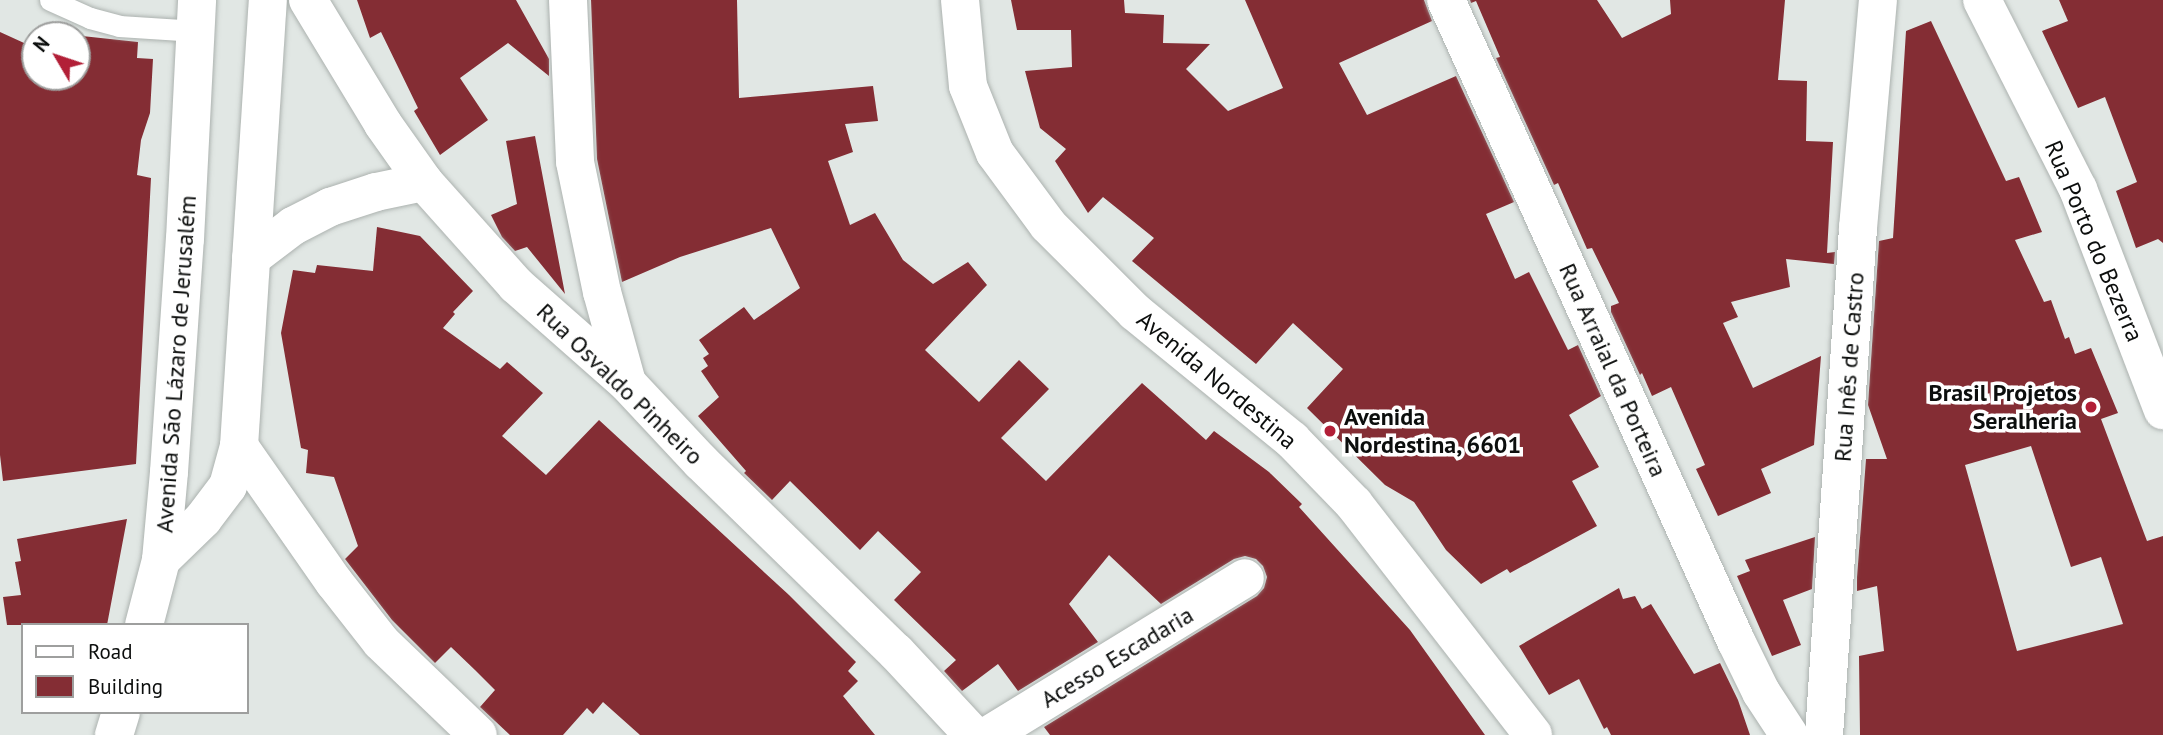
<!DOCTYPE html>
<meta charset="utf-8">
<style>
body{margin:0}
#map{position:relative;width:2163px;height:735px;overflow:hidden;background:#e1e7e4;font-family:"PT Sans",sans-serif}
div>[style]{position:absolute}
.building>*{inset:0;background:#842d34}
.roads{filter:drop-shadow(0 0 2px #acb2af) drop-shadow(0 0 2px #acb2af)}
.service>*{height:21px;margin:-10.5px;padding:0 10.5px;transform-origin:10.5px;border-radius:10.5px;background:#fff}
.minor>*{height:38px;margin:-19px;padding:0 19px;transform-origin:19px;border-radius:19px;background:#fff}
.tertiary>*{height:38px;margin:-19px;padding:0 19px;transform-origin:19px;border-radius:19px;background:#fff}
.secondary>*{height:38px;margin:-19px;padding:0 19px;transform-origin:19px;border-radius:19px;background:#fff}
.dots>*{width:19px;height:19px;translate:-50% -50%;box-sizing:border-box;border:4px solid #fff;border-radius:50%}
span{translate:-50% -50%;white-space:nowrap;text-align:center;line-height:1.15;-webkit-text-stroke:7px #fff;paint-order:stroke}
.street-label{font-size:24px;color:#0c0e0d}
.poi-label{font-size:24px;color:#0c0e0d;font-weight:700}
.right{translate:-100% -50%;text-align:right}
.left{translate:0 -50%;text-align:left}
.legend{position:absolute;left:21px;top:623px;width:228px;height:91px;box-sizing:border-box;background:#fff;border:2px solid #9e9f9e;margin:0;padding:9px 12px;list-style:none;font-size:21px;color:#0c0e0d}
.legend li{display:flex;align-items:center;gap:14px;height:35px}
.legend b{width:35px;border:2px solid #9e9f9e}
.north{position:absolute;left:21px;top:21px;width:70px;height:70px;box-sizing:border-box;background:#fff;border:2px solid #9e9f9e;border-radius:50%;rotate:309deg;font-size:19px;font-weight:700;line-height:28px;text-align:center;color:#0c0e0d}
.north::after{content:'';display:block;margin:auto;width:24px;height:32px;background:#b21f37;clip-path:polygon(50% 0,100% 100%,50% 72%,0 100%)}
</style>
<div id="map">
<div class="building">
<div style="clip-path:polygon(357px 0,516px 0,549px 59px,549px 76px,508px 43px,460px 78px,488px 120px,440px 155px,414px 111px,418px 108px,381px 32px,370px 38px)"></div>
<div style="clip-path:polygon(591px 0,737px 0,739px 98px,873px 86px,878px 121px,845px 124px,853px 152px,828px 161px,850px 225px,875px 213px,903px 260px,933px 284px,968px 262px,987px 285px,925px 350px,979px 402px,1019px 360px,1049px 389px,1001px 438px,1046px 481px,1142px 383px,1206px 440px,1214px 431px,1269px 472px,1302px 504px,1299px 507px,1410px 630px,1485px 735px,1050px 735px,1044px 727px,1257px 596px,1264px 588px,1267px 577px,1263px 566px,1256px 559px,1245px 556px,1234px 559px,1161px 604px,1109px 555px,1069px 604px,1098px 642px,1018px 691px,998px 664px,962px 691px,944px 671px,956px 660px,894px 600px,921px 572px,878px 531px,860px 550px,790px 481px,772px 500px,744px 473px,746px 471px,698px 416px,719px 397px,701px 371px,708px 366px,703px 358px,709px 354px,699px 340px,744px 307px,754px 320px,800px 288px,771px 228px,680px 257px,622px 282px,597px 159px)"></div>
<div style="clip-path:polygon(1011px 0,1124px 0,1125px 13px,1164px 15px,1163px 43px,1210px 44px,1186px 69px,1228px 111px,1283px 88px,1245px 0,1424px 0,1432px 21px,1339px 63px,1367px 115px,1456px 76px,1514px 202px,1486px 214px,1515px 279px,1529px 272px,1568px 350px,1578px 345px,1601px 396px,1569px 415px,1599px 467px,1572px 481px,1597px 526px,1510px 573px,1507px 569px,1481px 584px,1446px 550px,1414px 502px,1385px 485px,1307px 408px,1343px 369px,1293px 323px,1256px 364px,1132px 261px,1154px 238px,1103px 197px,1088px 213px,1055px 161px,1066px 149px,1040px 128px,1025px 71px,1072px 67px,1071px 30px,1017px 30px)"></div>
<div style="clip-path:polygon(1470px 0,1597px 0,1622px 38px,1671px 14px,1670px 0,1785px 0,1778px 80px,1807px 81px,1806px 141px,1833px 142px,1827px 253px,1835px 252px,1834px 264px,1786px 259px,1790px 287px,1731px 302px,1738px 317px,1723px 323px,1753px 388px,1821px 356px,1814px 445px,1761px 469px,1771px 493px,1718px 516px,1696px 469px,1705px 465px,1671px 387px,1652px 396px,1642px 373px,1640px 375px,1611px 312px,1611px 306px,1619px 303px,1592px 248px,1587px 249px,1558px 183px,1554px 185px,1496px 58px,1500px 57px,1476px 1px,1471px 3px)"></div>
<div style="clip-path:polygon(2059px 0,2163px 0,2163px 243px,2158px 239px,2136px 248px,2116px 191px,2137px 182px,2105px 97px,2078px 108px,2042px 31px,2068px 21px)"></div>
<div style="clip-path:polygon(evenodd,1931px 21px,2006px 181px,2019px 177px,2042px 232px,2015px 240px,2044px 302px,2051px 300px,2065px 339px,2069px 337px,2075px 354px,2091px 348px,2118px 413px,2101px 419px,2147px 541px,2163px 536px,2163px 735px,1860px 735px,1859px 656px,1884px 651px,1877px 586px,1857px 591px,1857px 577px,1866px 459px,1887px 459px,1868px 405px,1879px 241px,1893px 238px,1906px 31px,1931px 21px,2031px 446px,2071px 567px,2101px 557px,2123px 624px,2017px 651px,1965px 465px,2031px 446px)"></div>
<div style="clip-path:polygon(0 32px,35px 48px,35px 77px,77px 77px,77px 55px,82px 36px,138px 42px,137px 58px,153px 59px,150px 113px,141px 140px,137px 175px,151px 178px,136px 464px,3px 481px,0 455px)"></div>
<div style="clip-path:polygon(535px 136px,565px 294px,527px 247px,515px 251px,502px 237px,491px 215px,517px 204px,506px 141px)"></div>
<div style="clip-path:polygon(377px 227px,420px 236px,473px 291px,453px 312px,455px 314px,443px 328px,500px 369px,507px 362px,543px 393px,502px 436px,546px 475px,599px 420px,789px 595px,856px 662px,848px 671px,858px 681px,843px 696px,875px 735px,640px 735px,603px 702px,593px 714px,587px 708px,563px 735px,510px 735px,480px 707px,495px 690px,475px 670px,451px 647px,435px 663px,392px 620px,345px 559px,358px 546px,334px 477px,306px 473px,308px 450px,301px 448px,281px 333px,293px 270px,315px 273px,317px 265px,373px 271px)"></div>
<div style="clip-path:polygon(127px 519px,107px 625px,7px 625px,3px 597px,21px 595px,15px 562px,21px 561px,17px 539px)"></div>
<div style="clip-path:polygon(1815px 537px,1812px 589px,1783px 600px,1801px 645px,1772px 656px,1737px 576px,1750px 571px,1745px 560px)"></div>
<div style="clip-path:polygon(1619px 588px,1623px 599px,1635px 596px,1642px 609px,1651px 604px,1694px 674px,1720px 663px,1738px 700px,1750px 735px,1611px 735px,1607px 727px,1604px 729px,1579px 679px,1549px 695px,1519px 646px)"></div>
</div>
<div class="roads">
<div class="service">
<div style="left:50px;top:0;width:44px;rotate:24.2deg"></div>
<div style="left:90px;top:18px;width:30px;rotate:15deg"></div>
<div style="left:119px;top:26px;width:78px;rotate:3.7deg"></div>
</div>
<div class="minor">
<div style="left:308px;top:0;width:145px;rotate:58.8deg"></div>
<div style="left:383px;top:124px;width:71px;rotate:54.7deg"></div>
<div style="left:424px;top:182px;width:138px;rotate:48.2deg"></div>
<div style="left:516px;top:285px;width:148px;rotate:41.4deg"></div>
<div style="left:627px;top:383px;width:108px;rotate:46.9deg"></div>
<div style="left:701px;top:462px;width:272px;rotate:44.3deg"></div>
<div style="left:896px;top:652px;width:113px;rotate:47.1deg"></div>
<div style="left:568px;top:0;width:162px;rotate:87.5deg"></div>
<div style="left:575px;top:162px;width:133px;rotate:78.3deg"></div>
<div style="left:602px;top:292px;width:94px;rotate:74.6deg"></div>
<div style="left:1446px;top:0;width:704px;rotate:65.66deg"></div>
<div style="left:1736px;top:641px;width:57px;rotate:63.9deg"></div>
<div style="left:1761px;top:692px;width:51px;rotate:56.9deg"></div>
<div style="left:1982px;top:0;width:212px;rotate:63.1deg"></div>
<div style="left:2078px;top:189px;width:237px;rotate:69deg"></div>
<div style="left:251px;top:258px;width:53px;rotate:-37.3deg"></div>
<div style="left:293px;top:226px;width:42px;rotate:-27.2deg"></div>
<div style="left:330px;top:207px;width:48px;rotate:-18.1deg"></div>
<div style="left:376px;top:192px;width:49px;rotate:-11.8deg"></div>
<div style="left:239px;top:446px;width:166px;rotate:55.1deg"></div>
<div style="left:334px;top:582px;width:76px;rotate:51.9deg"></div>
<div style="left:381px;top:642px;width:134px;rotate:43.8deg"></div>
<div style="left:989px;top:735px;width:300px;rotate:-31.5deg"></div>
<div style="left:1824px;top:735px;width:508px;rotate:-86.16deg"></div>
<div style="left:1858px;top:228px;width:229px;rotate:-85deg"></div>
</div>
<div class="tertiary">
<div style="left:161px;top:560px;width:59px;rotate:-44.3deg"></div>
<div style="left:203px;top:519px;width:41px;rotate:-52.9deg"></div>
<div style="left:228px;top:486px;width:41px;rotate:-74.6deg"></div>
<div style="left:239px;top:446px;width:447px;rotate:-86.3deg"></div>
<div style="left:144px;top:625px;width:67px;rotate:-75.3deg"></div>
<div style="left:161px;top:560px;width:88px;rotate:-84.8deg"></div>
<div style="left:169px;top:472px;width:234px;rotate:-86.1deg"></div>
<div style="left:185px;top:239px;width:239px;rotate:-87.1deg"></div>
<div style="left:114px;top:735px;width:24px;rotate:-73deg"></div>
</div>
<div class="secondary">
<div style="left:960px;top:0;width:86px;rotate:84.7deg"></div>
<div style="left:968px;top:86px;width:72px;rotate:68.1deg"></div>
<div style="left:995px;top:153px;width:89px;rotate:53.6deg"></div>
<div style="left:1048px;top:225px;width:123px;rotate:45deg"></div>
<div style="left:1135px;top:312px;width:203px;rotate:39.2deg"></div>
<div style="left:1292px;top:440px;width:89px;rotate:45.9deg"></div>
<div style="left:1354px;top:504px;width:292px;rotate:52.2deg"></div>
</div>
</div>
<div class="dots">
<div style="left:2091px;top:407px;background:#b21f37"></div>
<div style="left:1330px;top:431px;background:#b21f37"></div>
</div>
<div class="street-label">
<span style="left:2094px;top:241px;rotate:67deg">Rua Porto do Bezerra</span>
<span style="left:176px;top:364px;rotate:-86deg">Avenida São Lázaro de Jerusalém</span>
<span style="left:1849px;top:367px;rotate:-86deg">Rua Inês de Castro</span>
<span style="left:1613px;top:370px;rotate:66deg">Rua Arraial da Porteira</span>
<span style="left:1217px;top:380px;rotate:40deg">Avenida Nordestina</span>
<span style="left:620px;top:384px;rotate:44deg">Rua Osvaldo Pinheiro</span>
<span style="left:1117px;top:657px;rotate:-31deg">Acesso Escadaria</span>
</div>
<div class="poi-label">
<span class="right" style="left:2077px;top:407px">Brasil Projetos<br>Seralheria</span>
<span class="left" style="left:1344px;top:431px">Avenida<br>Nordestina, 6601</span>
</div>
<ul class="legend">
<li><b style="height:9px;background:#fff"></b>Road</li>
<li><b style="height:19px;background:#842d34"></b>Building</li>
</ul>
<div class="north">N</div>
</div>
